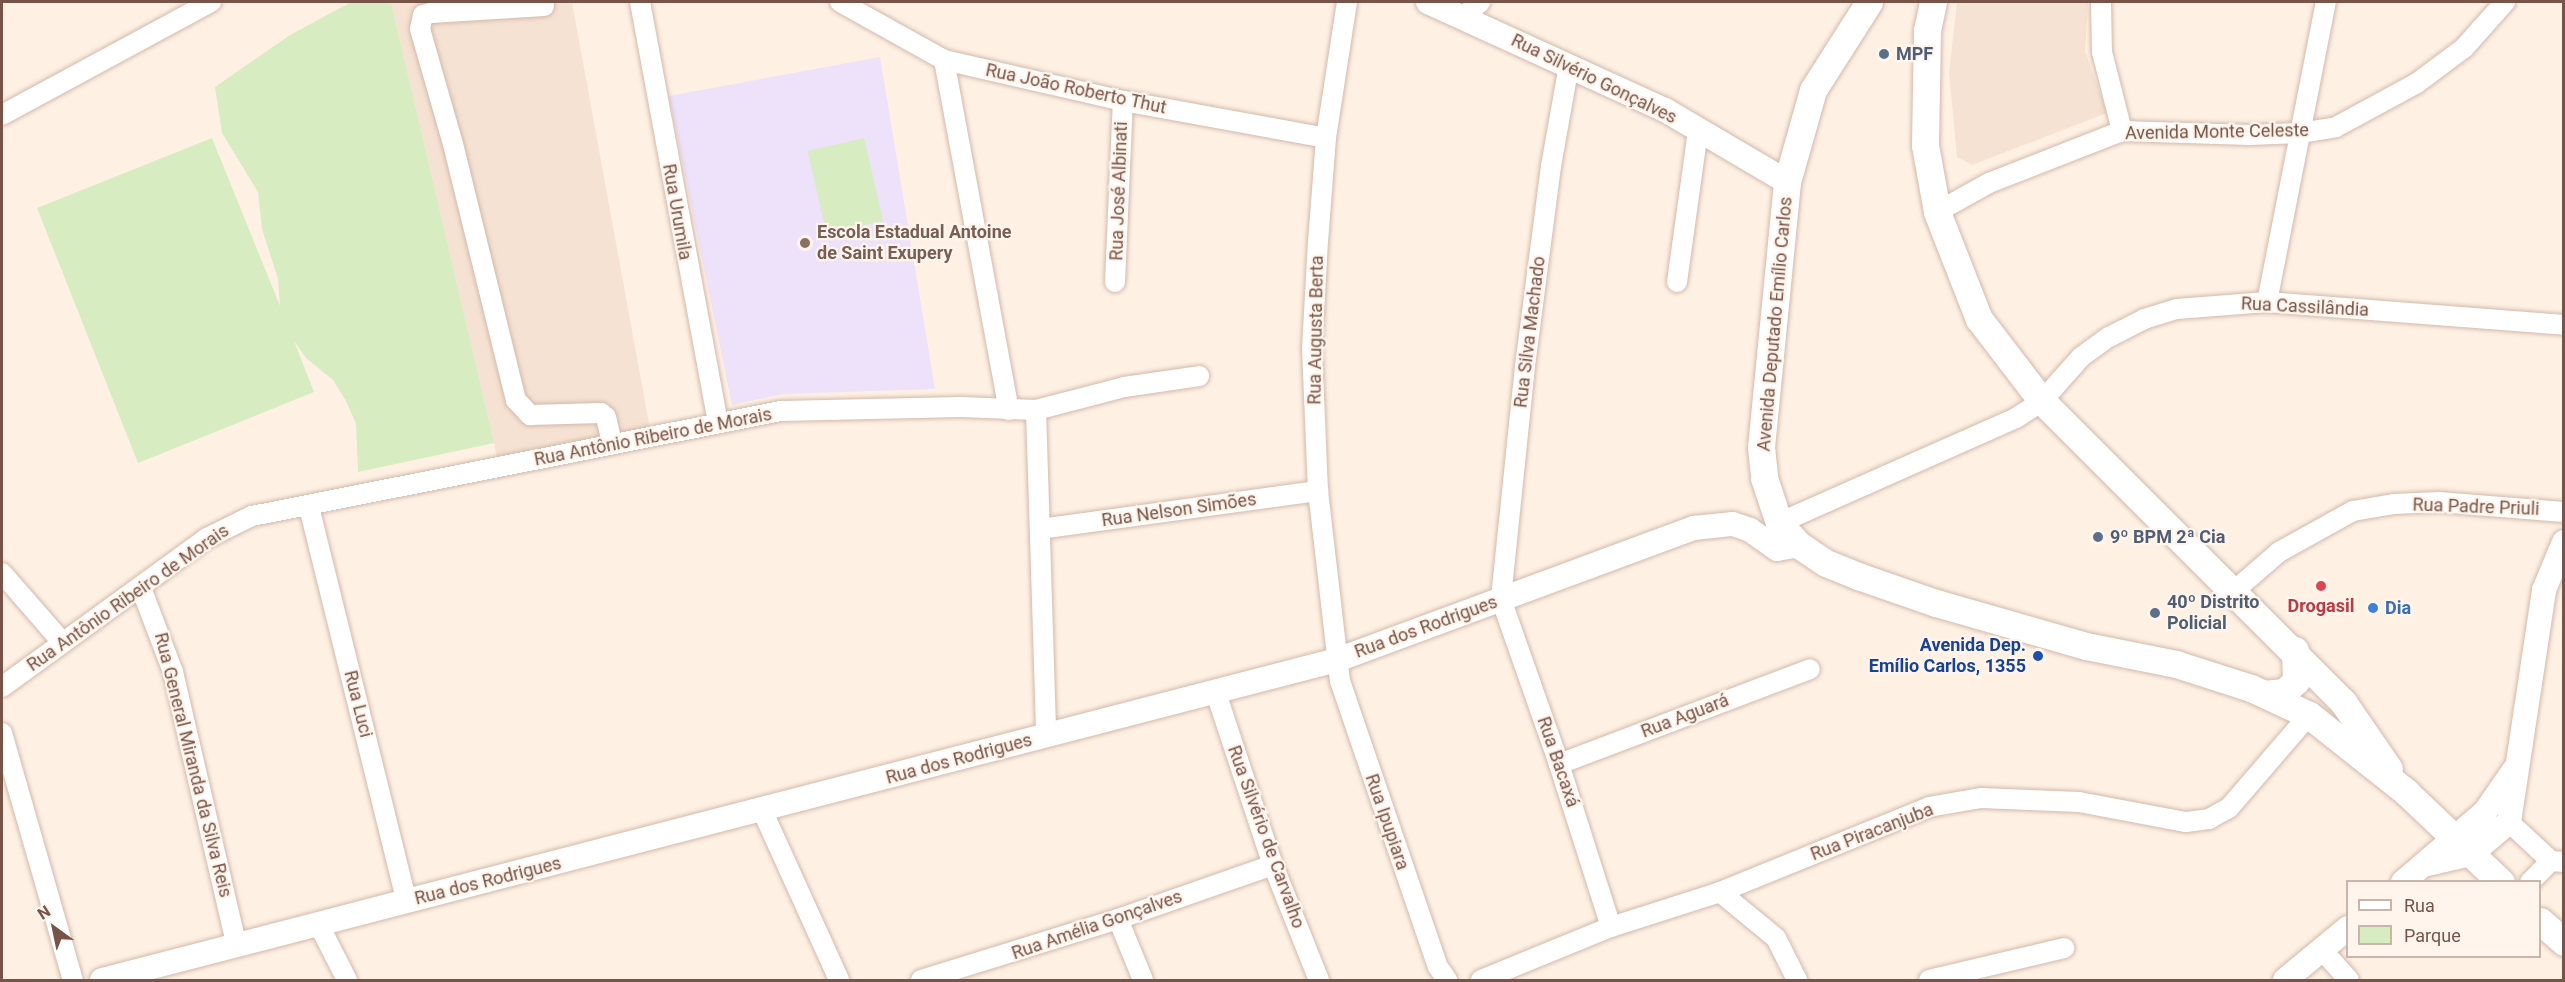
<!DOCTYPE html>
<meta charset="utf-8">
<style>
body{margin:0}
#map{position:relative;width:2565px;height:982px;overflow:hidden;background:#fef1e4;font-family:Roboto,sans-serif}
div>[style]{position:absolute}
.residential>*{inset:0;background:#f6e2d2}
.education>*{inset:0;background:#eee1fa}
.green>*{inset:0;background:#d7ecc1;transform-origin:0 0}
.roads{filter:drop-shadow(0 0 2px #d2b9ac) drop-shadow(0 0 2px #d2b9ac)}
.minor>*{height:20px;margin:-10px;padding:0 10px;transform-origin:10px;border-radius:10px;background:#fff}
.tertiary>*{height:24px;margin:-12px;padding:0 12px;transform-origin:12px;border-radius:12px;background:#fff}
.secondary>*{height:27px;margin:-13.5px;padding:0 13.5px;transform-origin:13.5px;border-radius:13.5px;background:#fff}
.dots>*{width:16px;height:16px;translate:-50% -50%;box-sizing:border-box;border:3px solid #fff5ec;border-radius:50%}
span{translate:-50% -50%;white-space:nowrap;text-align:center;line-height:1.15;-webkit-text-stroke:4.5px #fff5ec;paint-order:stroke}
.service-label{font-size:18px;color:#4e5e75;font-weight:700}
.left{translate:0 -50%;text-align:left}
.street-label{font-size:18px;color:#785448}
.education-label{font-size:18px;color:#785e54;font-weight:700}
.health-label{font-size:18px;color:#be3a42;font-weight:700}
.shop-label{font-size:18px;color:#366cbe;font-weight:700}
.transit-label{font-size:18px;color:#164399;font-weight:700}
.right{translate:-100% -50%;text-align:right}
.frame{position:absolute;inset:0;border:3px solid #785448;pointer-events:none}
.legend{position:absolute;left:2346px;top:880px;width:195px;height:78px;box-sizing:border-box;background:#fff5ec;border:2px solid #c9b5aa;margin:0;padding:8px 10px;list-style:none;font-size:18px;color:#785448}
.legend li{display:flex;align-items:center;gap:12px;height:30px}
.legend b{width:30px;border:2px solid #c9b5aa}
.north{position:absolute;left:24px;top:898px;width:60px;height:60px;-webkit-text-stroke:4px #fff5ec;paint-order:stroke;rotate:327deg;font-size:16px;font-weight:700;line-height:24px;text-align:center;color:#785448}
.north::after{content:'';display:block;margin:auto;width:21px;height:27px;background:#785448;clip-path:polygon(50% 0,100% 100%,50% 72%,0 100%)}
</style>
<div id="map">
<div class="residential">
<div style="clip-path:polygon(391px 2px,572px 2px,650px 429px,498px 461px)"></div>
<div style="clip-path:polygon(1957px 2px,2088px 2px,2085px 51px,2107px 113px,1972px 165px,1957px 157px,1949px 73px)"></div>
</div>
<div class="education">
<div style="clip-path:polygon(880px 57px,935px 389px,783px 394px,732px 405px,669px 96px)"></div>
</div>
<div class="green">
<div style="clip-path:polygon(351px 2px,391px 2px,494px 443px,358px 472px,356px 424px,346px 401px,333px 380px,306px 358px,294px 341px,314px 392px,138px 463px,37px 208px,212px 138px,280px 306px,278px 279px,262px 229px,258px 192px,222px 133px,215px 87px,290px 35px)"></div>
<div style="left:864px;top:138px;width:85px;height:58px;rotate:77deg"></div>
</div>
<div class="roads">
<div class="minor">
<div style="left:640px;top:2px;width:426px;rotate:79.5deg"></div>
<div style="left:840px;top:2px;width:119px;rotate:29.1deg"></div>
<div style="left:944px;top:60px;width:184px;rotate:12.9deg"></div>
<div style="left:1123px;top:101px;width:206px;rotate:10.3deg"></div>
<div style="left:1347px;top:2px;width:138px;rotate:98.8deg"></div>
<div style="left:1326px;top:138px;width:103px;rotate:94.4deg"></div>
<div style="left:1318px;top:241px;width:107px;rotate:93.2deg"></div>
<div style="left:1312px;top:348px;width:143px;rotate:87.6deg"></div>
<div style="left:1318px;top:491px;width:191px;rotate:83.4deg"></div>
<div style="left:1340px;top:681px;width:302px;rotate:71.1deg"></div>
<div style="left:1438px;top:967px;width:16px;rotate:55deg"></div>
<div style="left:2101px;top:2px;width:50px;rotate:88.9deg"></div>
<div style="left:2102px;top:52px;width:81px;rotate:75.8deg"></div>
<div style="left:544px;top:6px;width:113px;rotate:176.5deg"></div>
<div style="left:431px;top:13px;width:8px;rotate:166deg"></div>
<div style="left:423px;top:15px;width:14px;rotate:102deg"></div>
<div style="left:420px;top:29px;width:120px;rotate:74deg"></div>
<div style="left:453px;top:144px;width:264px;rotate:76.2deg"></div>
<div style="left:516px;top:400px;width:21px;rotate:47deg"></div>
<div style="left:530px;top:415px;width:71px;rotate:-1.6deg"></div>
<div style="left:601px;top:413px;width:6px;rotate:39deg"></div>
<div style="left:606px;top:417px;width:28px;rotate:77deg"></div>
<div style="left:1463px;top:17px;width:23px;rotate:-41deg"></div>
<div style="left:944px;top:60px;width:356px;rotate:79.5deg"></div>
<div style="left:1569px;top:65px;width:103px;rotate:100.1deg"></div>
<div style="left:1551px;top:166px;width:202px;rotate:97.4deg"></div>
<div style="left:1525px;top:366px;width:234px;rotate:95.9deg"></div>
<div style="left:1501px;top:599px;width:175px;rotate:70.6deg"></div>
<div style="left:1559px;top:764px;width:171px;rotate:72.3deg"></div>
<div style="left:2px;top:115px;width:238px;rotate:-28.4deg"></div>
<div style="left:1937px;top:212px;width:60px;rotate:-29.1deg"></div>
<div style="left:1989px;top:183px;width:143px;rotate:-21.4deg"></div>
<div style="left:2122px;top:131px;width:128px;rotate:1.8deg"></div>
<div style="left:2250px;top:135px;width:50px;rotate:-2.3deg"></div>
<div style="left:2300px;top:133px;width:36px;rotate:-9deg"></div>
<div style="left:2336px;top:127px;width:92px;rotate:-28.5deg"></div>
<div style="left:2417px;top:83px;width:59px;rotate:-36.7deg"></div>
<div style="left:2464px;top:48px;width:62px;rotate:-48.3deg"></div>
<div style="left:1115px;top:282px;width:181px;rotate:-87.5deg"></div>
<div style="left:1677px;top:282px;width:152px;rotate:-82.1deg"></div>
<div style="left:2267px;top:302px;width:306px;rotate:-78.9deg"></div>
<div style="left:1036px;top:410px;width:327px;rotate:88.2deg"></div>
<div style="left:309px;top:507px;width:407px;rotate:76.1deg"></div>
<div style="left:1779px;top:523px;width:259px;rotate:-23.9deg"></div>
<div style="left:2016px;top:418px;width:31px;rotate:-33deg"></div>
<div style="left:2042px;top:401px;width:59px;rotate:-48.4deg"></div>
<div style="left:2081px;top:357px;width:34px;rotate:-36deg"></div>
<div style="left:2109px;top:337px;width:39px;rotate:-27deg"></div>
<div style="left:2144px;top:319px;width:34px;rotate:-17deg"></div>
<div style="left:2177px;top:309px;width:90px;rotate:-4.4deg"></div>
<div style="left:2267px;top:302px;width:298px;rotate:4.4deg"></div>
<div style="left:1040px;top:529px;width:281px;rotate:-7.8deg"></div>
<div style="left:2px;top:573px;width:91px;rotate:49deg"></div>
<div style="left:141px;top:588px;width:90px;rotate:69.1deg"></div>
<div style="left:173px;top:672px;width:281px;rotate:76.9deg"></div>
<div style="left:2234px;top:591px;width:60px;rotate:-40.9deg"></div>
<div style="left:2279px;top:552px;width:85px;rotate:-29deg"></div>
<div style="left:2353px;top:511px;width:42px;rotate:-9.7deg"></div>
<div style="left:2394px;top:504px;width:45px;rotate:-2.5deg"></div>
<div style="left:2439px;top:502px;width:125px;rotate:4.6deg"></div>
<div style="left:2px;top:687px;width:253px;rotate:-36deg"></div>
<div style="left:207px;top:538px;width:50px;rotate:-26.1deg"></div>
<div style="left:252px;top:516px;width:539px;rotate:-11.23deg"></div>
<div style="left:781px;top:411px;width:180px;rotate:-1.3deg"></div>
<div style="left:961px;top:407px;width:75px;rotate:2.3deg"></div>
<div style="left:1036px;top:410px;width:91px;rotate:-14.6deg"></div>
<div style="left:1124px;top:387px;width:76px;rotate:-8.3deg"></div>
<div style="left:1216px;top:693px;width:181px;rotate:71.7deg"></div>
<div style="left:1273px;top:865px;width:124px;rotate:68.2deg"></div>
<div style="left:2px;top:733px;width:257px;rotate:74deg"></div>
<div style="left:1559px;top:764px;width:268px;rotate:-20.7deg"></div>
<div style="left:762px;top:810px;width:187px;rotate:65.6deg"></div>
<div style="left:2509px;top:822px;width:57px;rotate:42.9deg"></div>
<div style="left:2551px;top:861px;width:13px;rotate:4deg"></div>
<div style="left:2530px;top:882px;width:30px;rotate:-45deg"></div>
<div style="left:1720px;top:892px;width:72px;rotate:39.4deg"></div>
<div style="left:1776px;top:938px;width:47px;rotate:63.4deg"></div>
<div style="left:1118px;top:919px;width:66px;rotate:67.7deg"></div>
<div style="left:319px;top:925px;width:62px;rotate:63deg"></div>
<div style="left:2322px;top:950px;width:40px;rotate:48deg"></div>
<div style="left:921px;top:980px;width:206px;rotate:-17.2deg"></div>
<div style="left:1118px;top:919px;width:164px;rotate:-19.2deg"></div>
<div style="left:1481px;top:980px;width:140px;rotate:-22.2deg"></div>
<div style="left:1611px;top:927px;width:114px;rotate:-17.8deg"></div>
<div style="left:1720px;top:892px;width:226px;rotate:-22.1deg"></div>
<div style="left:1929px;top:807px;width:53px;rotate:-9.8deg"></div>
<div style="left:1981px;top:798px;width:98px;rotate:2.3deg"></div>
<div style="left:2079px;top:802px;width:109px;rotate:10.6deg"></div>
<div style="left:2186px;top:822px;width:23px;rotate:-7deg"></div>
<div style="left:2209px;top:819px;width:23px;rotate:-29deg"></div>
<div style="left:2229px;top:808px;width:123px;rotate:-49.3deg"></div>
<div style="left:1929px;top:980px;width:139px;rotate:-13.3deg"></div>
</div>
<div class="tertiary">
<div style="left:1428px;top:2px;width:260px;rotate:24.5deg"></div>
<div style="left:1665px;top:110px;width:142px;rotate:30.5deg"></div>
<div style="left:2423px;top:865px;width:49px;rotate:-12.9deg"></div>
<div style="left:2471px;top:854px;width:50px;rotate:-40.1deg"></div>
<div style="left:2509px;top:822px;width:235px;rotate:-81.4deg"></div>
<div style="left:2544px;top:590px;width:52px;rotate:-67.4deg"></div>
<div style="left:2403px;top:882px;width:108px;rotate:-40.5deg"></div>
<div style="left:2485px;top:812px;width:51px;rotate:-55.4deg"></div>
<div style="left:102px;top:980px;width:1276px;rotate:-14.53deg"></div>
<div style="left:1337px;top:660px;width:381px;rotate:-20.3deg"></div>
<div style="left:1694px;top:528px;width:39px;rotate:-6deg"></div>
<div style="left:1733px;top:524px;width:18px;rotate:19deg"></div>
<div style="left:1750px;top:530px;width:33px;rotate:35deg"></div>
<div style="left:1777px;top:549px;width:22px;rotate:-10deg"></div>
<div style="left:2285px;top:980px;width:82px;rotate:-39.5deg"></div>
</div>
<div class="secondary">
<div style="left:1869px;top:2px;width:104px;rotate:122.5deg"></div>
<div style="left:1813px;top:90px;width:96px;rotate:105.8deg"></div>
<div style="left:1787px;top:182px;width:266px;rotate:95.6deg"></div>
<div style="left:1761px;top:447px;width:31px;rotate:84deg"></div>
<div style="left:1764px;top:478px;width:47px;rotate:71.6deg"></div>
<div style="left:1779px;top:523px;width:30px;rotate:48deg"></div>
<div style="left:1799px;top:545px;width:32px;rotate:34deg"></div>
<div style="left:1826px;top:563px;width:35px;rotate:22deg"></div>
<div style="left:1858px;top:576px;width:83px;rotate:19.1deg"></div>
<div style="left:1936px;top:603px;width:156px;rotate:16deg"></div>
<div style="left:2086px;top:646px;width:92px;rotate:11.3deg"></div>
<div style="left:2176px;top:664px;width:79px;rotate:17.7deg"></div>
<div style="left:2251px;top:688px;width:64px;rotate:25deg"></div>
<div style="left:2309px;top:715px;width:124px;rotate:38.4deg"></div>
<div style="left:2406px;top:792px;width:131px;rotate:43.5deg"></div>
<div style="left:1933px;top:2px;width:29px;rotate:102deg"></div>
<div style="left:1927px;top:30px;width:115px;rotate:91deg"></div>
<div style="left:1925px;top:145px;width:68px;rotate:79.8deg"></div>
<div style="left:1937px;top:212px;width:115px;rotate:68.6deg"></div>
<div style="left:1979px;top:319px;width:103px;rotate:52.5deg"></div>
<div style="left:2042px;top:401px;width:426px;rotate:45deg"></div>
<div style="left:2343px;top:702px;width:81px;rotate:55.5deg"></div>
<div style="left:2264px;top:694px;width:20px;rotate:-6deg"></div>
<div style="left:2284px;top:692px;width:16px;rotate:-43deg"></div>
<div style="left:2296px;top:681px;width:31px;rotate:-92deg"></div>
<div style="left:2540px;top:921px;width:32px;rotate:41deg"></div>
</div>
</div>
<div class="dots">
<div style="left:1884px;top:54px;background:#5c6f8a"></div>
<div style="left:805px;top:243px;background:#8d6e63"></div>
<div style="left:2098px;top:537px;background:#5c6f8a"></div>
<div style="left:2321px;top:586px;background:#e0444e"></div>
<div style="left:2373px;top:608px;background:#3f7fe0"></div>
<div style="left:2155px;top:613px;background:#5c6f8a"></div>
<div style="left:2038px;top:656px;background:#1a4fb4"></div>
</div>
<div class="service-label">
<span class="left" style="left:1896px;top:54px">MPF</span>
<span class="left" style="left:2110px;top:537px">9º BPM 2ª Cia</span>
<span class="left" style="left:2167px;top:613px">40º Distrito<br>Policial</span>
</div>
<div class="street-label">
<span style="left:1594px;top:79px;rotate:26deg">Rua Silvério Gonçalves</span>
<span style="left:1076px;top:89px;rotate:12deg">Rua João Roberto Thut</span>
<span style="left:2217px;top:132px;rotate:-1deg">Avenida Monte Celeste</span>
<span style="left:1119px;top:191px;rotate:-88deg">Rua José Albinati</span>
<span style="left:677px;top:212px;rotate:80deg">Rua Urumila</span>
<span style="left:2305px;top:307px;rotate:3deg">Rua Cassilândia</span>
<span style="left:1775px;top:324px;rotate:-85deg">Avenida Deputado Emílio Carlos</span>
<span style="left:1316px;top:330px;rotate:-89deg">Rua Augusta Berta</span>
<span style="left:1530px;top:332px;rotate:-83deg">Rua Silva Machado</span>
<span style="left:653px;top:437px;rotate:-11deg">Rua Antônio Ribeiro de Morais</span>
<span style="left:2476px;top:507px;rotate:2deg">Rua Padre Priuli</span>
<span style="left:1179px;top:510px;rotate:-8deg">Rua Nelson Simões</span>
<span style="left:128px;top:598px;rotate:-35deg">Rua Antônio Ribeiro de Morais</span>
<span style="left:1426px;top:627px;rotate:-20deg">Rua dos Rodrigues</span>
<span style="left:358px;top:704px;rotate:76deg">Rua Luci</span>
<span style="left:1685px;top:716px;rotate:-21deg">Rua Aguará</span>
<span style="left:959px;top:759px;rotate:-15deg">Rua dos Rodrigues</span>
<span style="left:1558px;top:762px;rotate:71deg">Rua Bacaxá</span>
<span style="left:193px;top:765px;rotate:76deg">Rua General Miranda da Silva Reis</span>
<span style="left:1387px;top:822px;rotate:71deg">Rua Ipupiara</span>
<span style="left:1872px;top:832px;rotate:-21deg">Rua Piracanjuba</span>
<span style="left:1266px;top:837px;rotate:70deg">Rua Silvério de Carvalho</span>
<span style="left:488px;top:881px;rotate:-14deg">Rua dos Rodrigues</span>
<span style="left:1097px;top:925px;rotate:-19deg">Rua Amélia Gonçalves</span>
</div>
<div class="education-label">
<span class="left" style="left:817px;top:243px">Escola Estadual Antoine<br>de Saint Exupery</span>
</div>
<div class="health-label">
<span style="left:2321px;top:606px">Drogasil</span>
</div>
<div class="shop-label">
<span class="left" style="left:2385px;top:608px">Dia</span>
</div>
<div class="transit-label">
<span class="right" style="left:2026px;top:656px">Avenida Dep.<br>Emílio Carlos, 1355</span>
</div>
<div class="frame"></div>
<ul class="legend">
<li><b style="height:8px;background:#fff"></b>Rua</li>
<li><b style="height:16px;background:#d7ecc1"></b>Parque</li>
</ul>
<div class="north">N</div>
</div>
